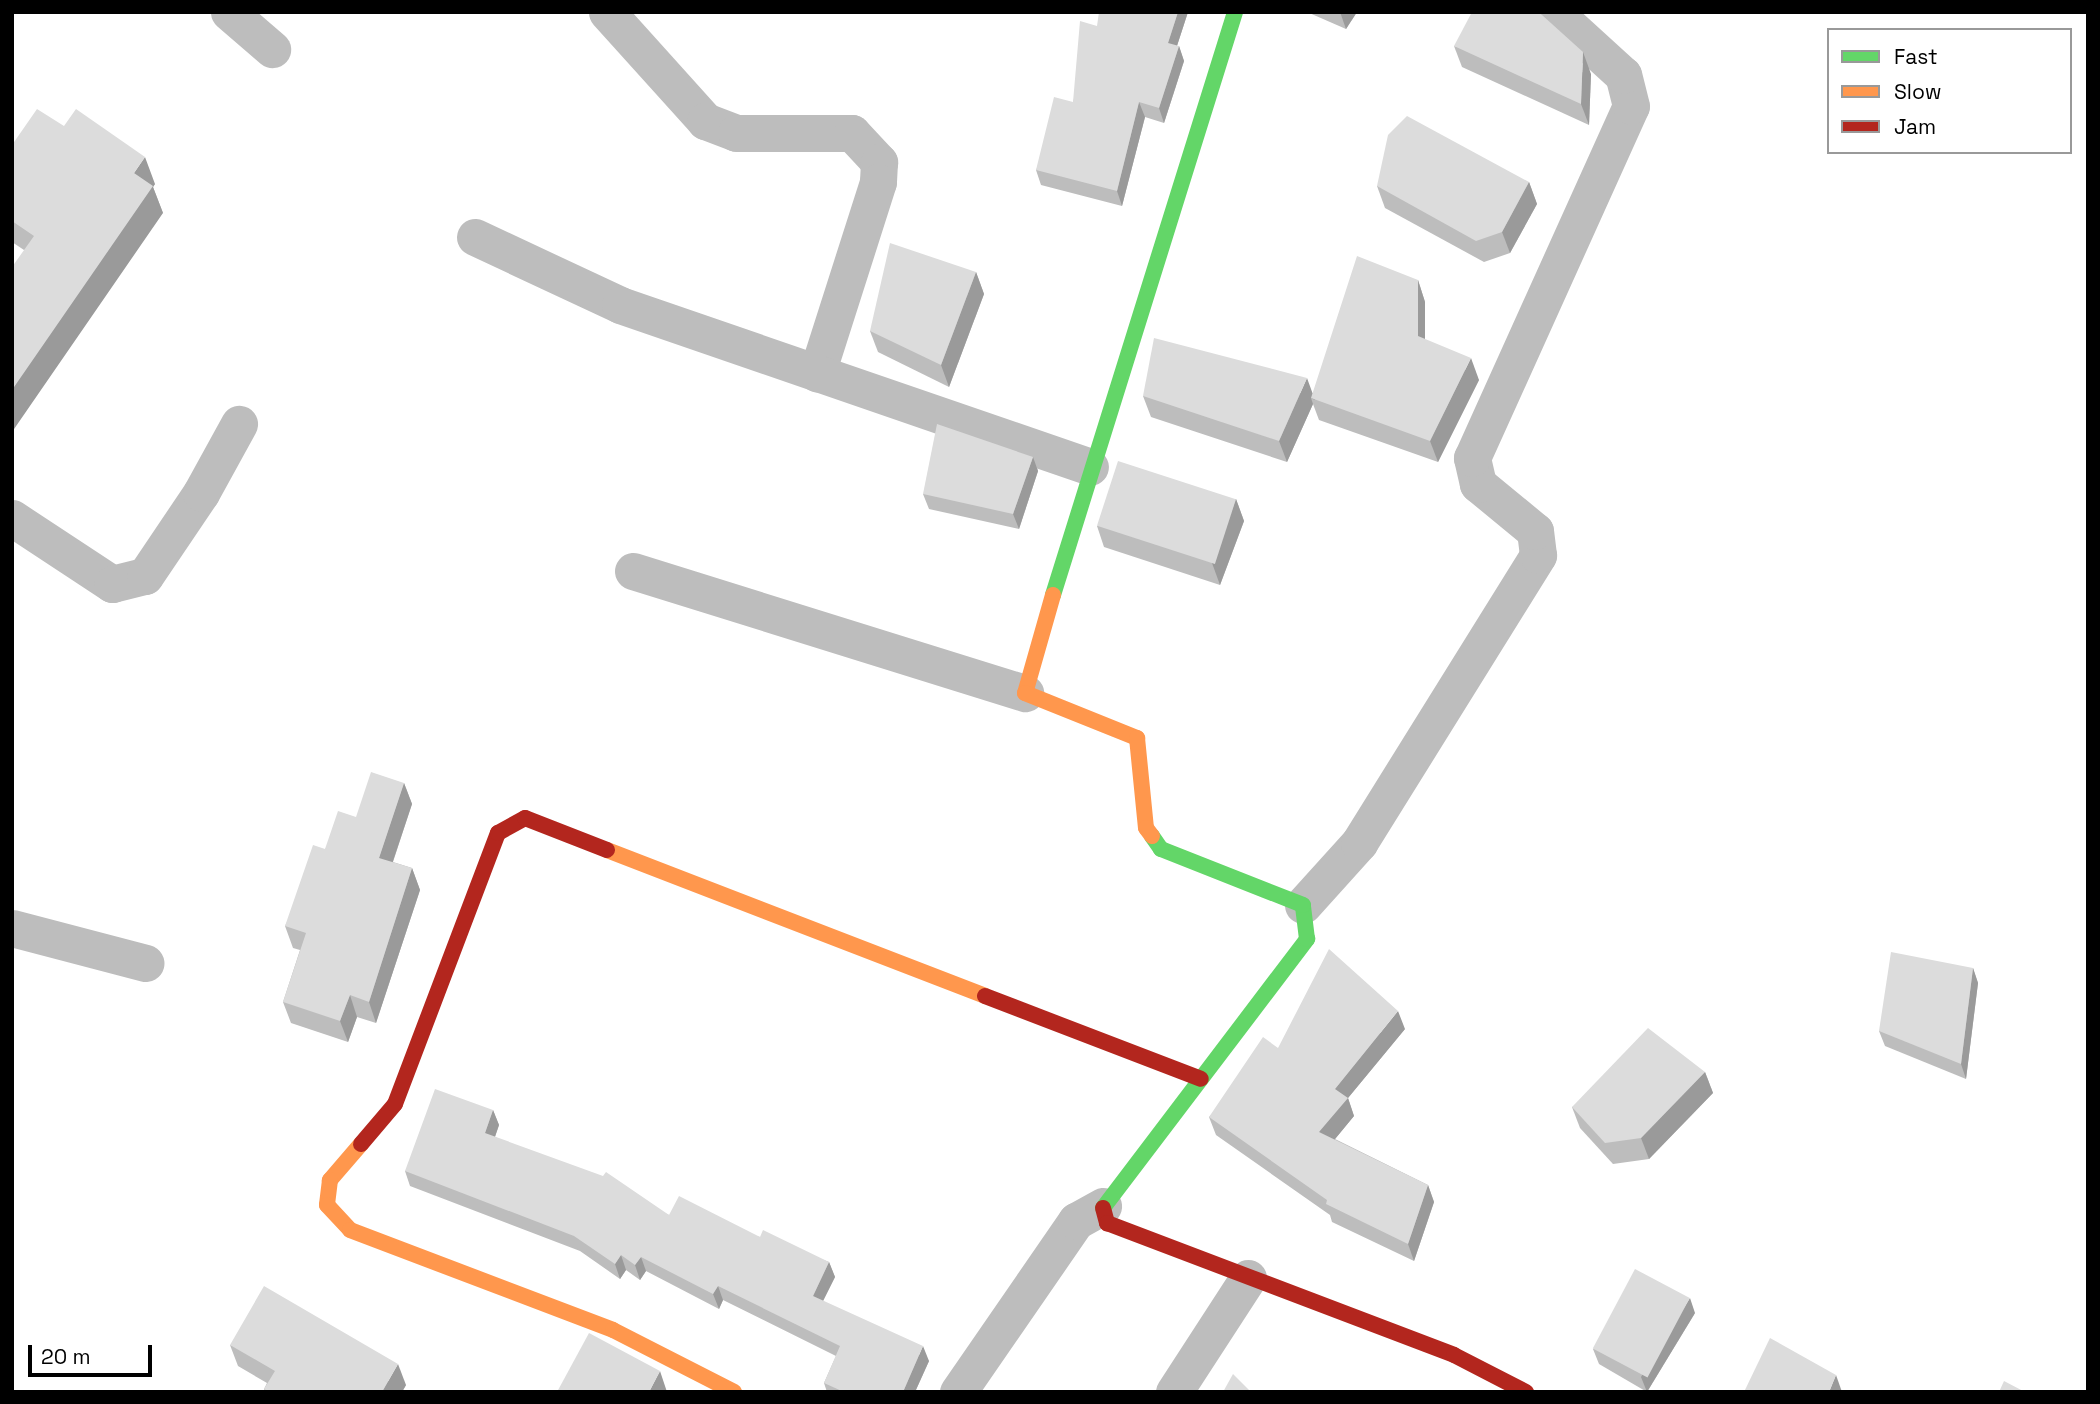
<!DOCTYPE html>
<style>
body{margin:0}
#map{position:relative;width:2100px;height:1404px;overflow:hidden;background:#fff;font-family:"Space Grotesk",sans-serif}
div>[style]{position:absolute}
.street>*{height:37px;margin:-18.5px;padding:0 18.5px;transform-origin:18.5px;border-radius:18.5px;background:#bdbdbd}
.fast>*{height:16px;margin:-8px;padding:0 8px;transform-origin:8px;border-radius:8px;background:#63d668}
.slow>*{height:16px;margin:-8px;padding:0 8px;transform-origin:8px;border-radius:8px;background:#ff974d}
.jam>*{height:16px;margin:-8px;padding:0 8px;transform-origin:8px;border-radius:8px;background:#b3261e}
.wall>*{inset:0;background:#bdbdbd}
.shaded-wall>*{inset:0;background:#9a9a9a}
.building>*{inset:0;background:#dcdcdc;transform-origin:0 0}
span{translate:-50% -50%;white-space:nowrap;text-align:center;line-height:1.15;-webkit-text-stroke:5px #fff;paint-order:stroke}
.frame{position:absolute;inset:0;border:14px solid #000;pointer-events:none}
.legend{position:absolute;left:1827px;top:28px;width:245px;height:126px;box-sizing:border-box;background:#fff;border:2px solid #999;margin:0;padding:9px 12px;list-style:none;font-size:21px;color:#000}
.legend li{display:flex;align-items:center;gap:14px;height:35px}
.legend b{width:35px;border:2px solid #999}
.scale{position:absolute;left:28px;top:1345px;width:124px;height:32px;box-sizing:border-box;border:4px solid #000;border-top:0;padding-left:9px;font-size:21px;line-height:24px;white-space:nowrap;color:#000;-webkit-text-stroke:5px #fff;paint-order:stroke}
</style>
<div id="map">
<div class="street">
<div style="left:229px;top:12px;width:57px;rotate:40.7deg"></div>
<div style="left:607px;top:12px;width:147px;rotate:48deg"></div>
<div style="left:705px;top:121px;width:33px;rotate:21deg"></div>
<div style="left:736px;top:133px;width:116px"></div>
<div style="left:852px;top:133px;width:40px;rotate:47deg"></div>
<div style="left:879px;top:162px;width:20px;rotate:93deg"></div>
<div style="left:878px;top:182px;width:201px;rotate:107.7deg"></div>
<div style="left:475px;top:237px;width:160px;rotate:25.1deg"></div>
<div style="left:620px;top:305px;width:497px;rotate:19deg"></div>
<div style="left:12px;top:518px;width:120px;rotate:33.4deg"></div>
<div style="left:112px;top:584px;width:34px;rotate:-14deg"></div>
<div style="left:145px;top:576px;width:100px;rotate:-56deg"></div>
<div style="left:201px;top:493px;width:79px;rotate:-61.2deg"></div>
<div style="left:633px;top:571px;width:411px;rotate:17.3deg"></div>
<div style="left:1303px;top:905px;width:84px;rotate:-47.9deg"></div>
<div style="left:1359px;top:843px;width:339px;rotate:-58.1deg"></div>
<div style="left:1538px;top:555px;width:24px;rotate:-97deg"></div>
<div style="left:1535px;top:531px;width:74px;rotate:-140.5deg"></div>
<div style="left:1478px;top:484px;width:27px;rotate:-103deg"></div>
<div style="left:1472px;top:458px;width:386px;rotate:-65.7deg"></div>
<div style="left:1631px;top:106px;width:32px;rotate:-104deg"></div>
<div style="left:1623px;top:75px;width:93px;rotate:-137.6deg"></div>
<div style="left:12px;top:928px;width:138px;rotate:14.7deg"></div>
<div style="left:958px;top:1392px;width:208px;rotate:-55.4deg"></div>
<div style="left:1076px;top:1221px;width:31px;rotate:-29deg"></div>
<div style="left:1174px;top:1392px;width:136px;rotate:-57deg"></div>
</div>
<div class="fast">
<div style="left:1053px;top:595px;width:611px;rotate:-72.66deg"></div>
<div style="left:1103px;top:1208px;width:338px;rotate:-52.8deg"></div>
<div style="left:1307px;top:939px;width:34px;rotate:-97deg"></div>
<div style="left:1303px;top:905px;width:153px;rotate:-158.5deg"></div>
<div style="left:1161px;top:849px;width:16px;rotate:-125deg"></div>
</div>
<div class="slow">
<div style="left:1053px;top:595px;width:102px;rotate:105.9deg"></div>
<div style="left:1025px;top:693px;width:121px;rotate:21.9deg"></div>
<div style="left:1137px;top:738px;width:90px;rotate:84.3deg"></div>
<div style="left:1146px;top:828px;width:10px;rotate:53deg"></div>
<div style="left:607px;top:850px;width:405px;rotate:21.1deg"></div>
<div style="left:361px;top:1144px;width:48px;rotate:130.7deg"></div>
<div style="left:330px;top:1180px;width:25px;rotate:97deg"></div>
<div style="left:327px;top:1205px;width:34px;rotate:47deg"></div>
<div style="left:350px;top:1230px;width:281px;rotate:20.8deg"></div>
<div style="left:613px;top:1330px;width:136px;rotate:27.1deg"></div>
</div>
<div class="jam">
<div style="left:985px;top:996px;width:231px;rotate:21deg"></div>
<div style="left:361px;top:1144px;width:52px;rotate:-49.6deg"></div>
<div style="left:395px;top:1104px;width:290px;rotate:-69.2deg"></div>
<div style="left:498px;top:833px;width:31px;rotate:-29deg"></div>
<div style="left:525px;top:818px;width:88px;rotate:21.3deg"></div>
<div style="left:1103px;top:1208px;width:16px;rotate:75deg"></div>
<div style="left:1107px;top:1223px;width:371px;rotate:20.8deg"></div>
<div style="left:1454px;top:1355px;width:81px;rotate:27.2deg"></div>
</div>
<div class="wall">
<div style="clip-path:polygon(1188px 12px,1177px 46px,1179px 46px,1184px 61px,1164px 123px,1145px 117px,1122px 206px,1041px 185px,1036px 170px,1073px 102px,1097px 26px)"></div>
<div style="clip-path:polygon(1307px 12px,1357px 12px,1346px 29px)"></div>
<div style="clip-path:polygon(1454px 46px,1591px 74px,1589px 125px,1462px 67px)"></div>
<div style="clip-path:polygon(12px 145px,155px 184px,153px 187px,163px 213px,24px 250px,12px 242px)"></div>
<div style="clip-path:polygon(1529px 182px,1537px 204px,1510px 253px,1484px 262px,1385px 208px,1377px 186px)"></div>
<div style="clip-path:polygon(976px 272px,984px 294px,949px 387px,878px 352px,870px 331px)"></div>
<div style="clip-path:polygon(1418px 280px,1425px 302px,1425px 340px,1479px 380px,1438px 462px,1319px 420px,1313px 404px,1287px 462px,1151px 417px,1143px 396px,1313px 393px)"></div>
<div style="clip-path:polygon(1033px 457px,1038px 471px,1019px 529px,929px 509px,923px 494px)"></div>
<div style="clip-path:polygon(1236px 499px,1244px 521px,1220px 585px,1104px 547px,1097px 526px)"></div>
<div style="clip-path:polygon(404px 783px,412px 804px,393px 862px,412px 868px,420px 890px,376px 1023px,357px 1017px,348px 1042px,291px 1023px,283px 1002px,300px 950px,293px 948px,285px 926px,325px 849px)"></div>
<div style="clip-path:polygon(1973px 968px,1978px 983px,1966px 1079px,1885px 1046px,1879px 1031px)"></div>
<div style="clip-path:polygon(1405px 1029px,1348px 1098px,1354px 1116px,1335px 1139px,1428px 1185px,1434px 1202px,1414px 1261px,1332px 1222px,1330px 1215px,1216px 1135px,1209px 1117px,1278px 1048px)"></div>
<div style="clip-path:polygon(1705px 1072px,1713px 1093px,1649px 1159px,1613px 1164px,1580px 1128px,1572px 1107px)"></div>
<div style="clip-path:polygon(493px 1110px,499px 1125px,495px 1137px,669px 1215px,760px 1237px,829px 1262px,835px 1277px,823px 1301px,929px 1361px,915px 1392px,827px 1392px,824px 1383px,836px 1356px,723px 1300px,719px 1309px,646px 1271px,640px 1280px,626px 1270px,620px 1279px,580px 1251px,410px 1186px,405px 1171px)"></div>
<div style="clip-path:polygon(1695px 1313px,1647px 1392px,1599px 1364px,1593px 1349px)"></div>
<div style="clip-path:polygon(230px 1345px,406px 1385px,402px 1392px,265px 1392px,264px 1389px,267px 1383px,238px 1366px)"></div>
</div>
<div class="shaded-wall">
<div style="clip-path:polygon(1178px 12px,1188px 12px,1173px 58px,1168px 43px)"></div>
<div style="clip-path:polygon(1340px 12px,1357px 12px,1346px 29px)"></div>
<div style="clip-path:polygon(1179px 46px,1184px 61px,1164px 123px,1159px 108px)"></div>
<div style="clip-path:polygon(1583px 52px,1591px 74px,1589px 125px,1581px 104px)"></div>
<div style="clip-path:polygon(1139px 102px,1145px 117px,1122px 206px,1117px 191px)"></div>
<div style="clip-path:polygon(145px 157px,155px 184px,153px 187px,163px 213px,12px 432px,12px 390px,134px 173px)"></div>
<div style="clip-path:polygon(1529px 182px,1537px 204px,1510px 253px,1502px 232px)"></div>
<div style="clip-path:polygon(976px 272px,984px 294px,949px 387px,941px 365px)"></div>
<div style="clip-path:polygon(1418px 280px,1425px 302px,1425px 358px,1418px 336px)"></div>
<div style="clip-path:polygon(1471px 358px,1479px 380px,1438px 462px,1430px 441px)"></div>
<div style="clip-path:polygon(1307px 378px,1315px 400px,1311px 398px,1313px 404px,1287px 462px,1279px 441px)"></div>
<div style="clip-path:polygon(1033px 457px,1038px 471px,1019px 529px,1013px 514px)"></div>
<div style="clip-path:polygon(1236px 499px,1244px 521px,1220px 585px,1212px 563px)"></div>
<div style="clip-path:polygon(404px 783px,412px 804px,387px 879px,379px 858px)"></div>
<div style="clip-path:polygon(412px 868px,420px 890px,376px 1023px,369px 1002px)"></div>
<div style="clip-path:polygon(1973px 968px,1978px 983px,1966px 1079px,1961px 1064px)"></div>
<div style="clip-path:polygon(350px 995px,357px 1017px,348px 1042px,340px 1021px)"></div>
<div style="clip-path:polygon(1398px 1011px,1405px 1029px,1348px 1098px,1354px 1116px,1326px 1150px,1319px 1132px,1335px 1089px)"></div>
<div style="clip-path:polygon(1705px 1072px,1713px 1093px,1649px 1159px,1641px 1138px)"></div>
<div style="clip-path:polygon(493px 1110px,499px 1125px,491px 1148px,485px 1133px)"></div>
<div style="clip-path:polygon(1428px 1185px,1434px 1202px,1414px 1261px,1408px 1244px)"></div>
<div style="clip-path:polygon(621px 1255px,626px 1270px,620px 1279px,615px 1264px)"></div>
<div style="clip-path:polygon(641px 1257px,646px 1271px,640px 1280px,635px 1265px)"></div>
<div style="clip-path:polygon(829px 1262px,835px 1277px,818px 1311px,813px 1296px)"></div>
<div style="clip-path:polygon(718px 1286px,723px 1300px,719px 1309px,713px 1294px)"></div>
<div style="clip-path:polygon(1690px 1298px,1695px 1313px,1647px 1392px,1641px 1377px)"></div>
<div style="clip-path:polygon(923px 1346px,929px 1361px,915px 1392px,903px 1392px)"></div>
<div style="clip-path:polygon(398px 1364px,406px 1385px,402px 1392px,382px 1392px)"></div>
<div style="clip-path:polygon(660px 1371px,667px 1392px,649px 1392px)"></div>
<div style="clip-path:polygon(1836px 1375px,1842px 1392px,1829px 1392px)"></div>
</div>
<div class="building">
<div style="clip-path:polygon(1099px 12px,1178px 12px,1168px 43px,1179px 46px,1159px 108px,1139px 102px,1117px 191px,1036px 170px,1054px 97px,1073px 102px,1080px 21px,1097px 26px)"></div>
<div style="clip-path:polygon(1472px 12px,1538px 12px,1542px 15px,1583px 52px,1581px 104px,1454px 46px)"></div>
<div style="clip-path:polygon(37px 109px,64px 126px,76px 109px,145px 157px,134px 173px,153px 186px,12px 390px,12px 267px,34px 236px,12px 221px,12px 145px)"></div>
<div style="clip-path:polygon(1407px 116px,1529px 182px,1502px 232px,1476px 241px,1377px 186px,1388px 135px)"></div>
<div style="clip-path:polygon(890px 243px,976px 272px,941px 365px,870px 331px)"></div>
<div style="clip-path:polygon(1357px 256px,1418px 280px,1418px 336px,1471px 358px,1430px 441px,1311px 398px)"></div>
<div style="clip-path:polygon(1154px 338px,1307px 378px,1279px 441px,1143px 396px)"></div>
<div style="clip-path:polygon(937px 424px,1033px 457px,1013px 514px,923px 494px)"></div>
<div style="left:1118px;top:461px;width:124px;height:68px;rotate:18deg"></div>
<div style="clip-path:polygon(371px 772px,404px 783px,379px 858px,412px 868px,369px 1002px,350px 995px,340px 1021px,283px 1002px,306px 933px,285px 926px,313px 845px,325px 849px,338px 811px,356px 817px)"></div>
<div style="clip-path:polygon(1329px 949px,1398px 1011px,1335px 1089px,1348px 1098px,1319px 1132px,1428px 1185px,1408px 1244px,1326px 1204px,1327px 1200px,1209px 1117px,1263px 1037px,1278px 1048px)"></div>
<div style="clip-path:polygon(1891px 952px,1973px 968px,1961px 1064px,1879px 1031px)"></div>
<div style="clip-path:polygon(1648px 1028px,1705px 1072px,1641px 1138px,1605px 1143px,1572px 1107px)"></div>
<div style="clip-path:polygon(435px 1089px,493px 1110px,485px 1133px,603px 1176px,606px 1172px,669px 1215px,679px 1196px,760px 1237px,763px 1230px,829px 1262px,813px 1296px,923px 1346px,903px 1392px,844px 1392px,824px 1383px,840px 1346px,718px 1286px,713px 1294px,641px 1257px,635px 1265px,621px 1255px,615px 1264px,574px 1236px,405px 1171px)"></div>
<div style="left:1635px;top:1269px;width:62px;height:90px;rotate:28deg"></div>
<div style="clip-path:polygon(264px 1286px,398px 1364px,382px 1392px,269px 1392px,264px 1389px,275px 1371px,230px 1345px)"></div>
<div style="clip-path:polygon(589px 1333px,660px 1371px,649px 1392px,557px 1392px)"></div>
<div style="clip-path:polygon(1770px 1338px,1836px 1375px,1829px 1392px,1744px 1392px)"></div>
<div style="clip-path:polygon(1233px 1374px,1251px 1392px,1223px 1392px)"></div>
<div style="clip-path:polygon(2004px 1381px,2025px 1392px,1999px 1392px)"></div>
</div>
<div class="frame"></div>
<ul class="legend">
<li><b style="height:9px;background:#63d668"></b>Fast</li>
<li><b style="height:9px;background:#ff974d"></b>Slow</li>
<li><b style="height:9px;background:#b3261e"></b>Jam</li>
</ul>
<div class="scale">20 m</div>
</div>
